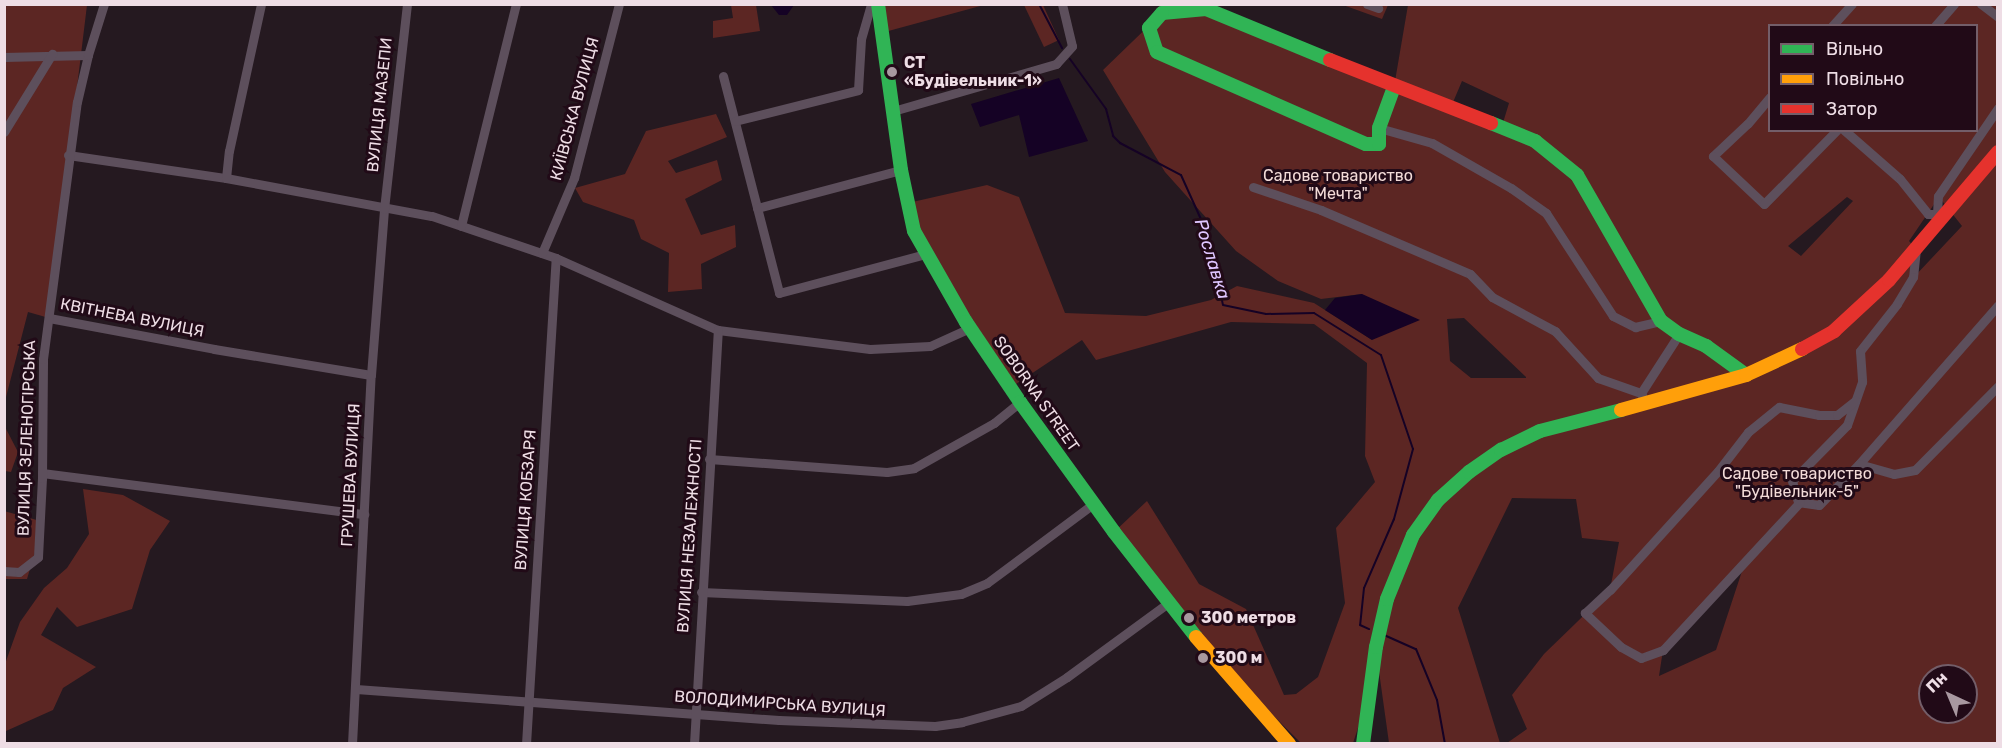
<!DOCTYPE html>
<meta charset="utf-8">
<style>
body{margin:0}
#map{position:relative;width:2002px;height:748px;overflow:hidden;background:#251920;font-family:Rubik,sans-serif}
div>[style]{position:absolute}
.green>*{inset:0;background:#5c2623}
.water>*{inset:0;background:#150225}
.stream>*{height:2px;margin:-1px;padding:0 1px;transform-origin:1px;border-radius:1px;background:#150225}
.street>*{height:9px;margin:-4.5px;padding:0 4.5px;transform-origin:4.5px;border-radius:4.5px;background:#5d4f5c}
.fast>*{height:14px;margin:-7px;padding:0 7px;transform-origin:7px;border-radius:7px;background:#30b455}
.slow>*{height:14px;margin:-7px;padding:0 7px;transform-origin:7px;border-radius:7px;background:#ff9f0a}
.jam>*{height:14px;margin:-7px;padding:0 7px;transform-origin:7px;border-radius:7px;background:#e5322d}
.dots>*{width:16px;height:16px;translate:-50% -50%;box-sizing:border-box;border:3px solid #210a17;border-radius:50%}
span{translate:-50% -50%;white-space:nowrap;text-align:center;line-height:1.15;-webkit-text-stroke:6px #210a17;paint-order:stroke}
.poi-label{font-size:16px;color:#eedde5;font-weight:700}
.left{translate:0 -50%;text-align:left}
.street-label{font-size:16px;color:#eedde5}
.park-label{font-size:16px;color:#f3dbd8}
.water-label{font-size:18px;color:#dfc6ff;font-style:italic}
.frame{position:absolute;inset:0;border:6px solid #eedde5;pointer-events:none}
.legend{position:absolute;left:1768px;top:24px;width:210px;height:108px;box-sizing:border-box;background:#210a17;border:2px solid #735e69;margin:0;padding:8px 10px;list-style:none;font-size:18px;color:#eedde5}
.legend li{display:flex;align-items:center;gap:12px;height:30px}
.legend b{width:30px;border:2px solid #735e69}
.north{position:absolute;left:1918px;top:664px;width:60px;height:60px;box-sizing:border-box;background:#210a17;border:2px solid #735e69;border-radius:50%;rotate:316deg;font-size:16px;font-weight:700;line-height:24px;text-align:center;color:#eedde5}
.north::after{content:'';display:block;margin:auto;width:21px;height:27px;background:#a898a0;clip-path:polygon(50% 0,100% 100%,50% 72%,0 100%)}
</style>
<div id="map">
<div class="green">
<div style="clip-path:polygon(878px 4px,984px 5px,881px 33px)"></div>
<div style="clip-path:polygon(5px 5px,87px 5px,49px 318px,28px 312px,5px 401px)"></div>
<div style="clip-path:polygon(731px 5px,756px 5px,760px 31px,713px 38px,713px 21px,733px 18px)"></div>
<div style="clip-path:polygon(1024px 5px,1043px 5px,1059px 40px,1044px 47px)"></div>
<div style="clip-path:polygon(1343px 5px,1388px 5px,1382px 19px)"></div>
<div style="clip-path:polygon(evenodd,1408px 5px,1997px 5px,1997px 743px,1507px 743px,1527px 729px,1512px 695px,1544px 654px,1610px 590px,1619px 542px,1582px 538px,1576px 499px,1512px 498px,1458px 608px,1500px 743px,1389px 743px,1376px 650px,1368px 698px,1353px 743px,1301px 743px,1203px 646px,1114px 532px,1147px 501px,1199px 584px,1246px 609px,1284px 695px,1296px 694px,1318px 677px,1345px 603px,1336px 528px,1375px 482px,1365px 456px,1367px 363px,1314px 324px,1231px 322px,1096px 360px,1082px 340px,1010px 388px,948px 293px,908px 203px,987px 185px,1019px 197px,1065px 313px,1146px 316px,1211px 300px,1237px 286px,1314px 303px,1372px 340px,1362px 294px,1321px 299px,1278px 281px,1236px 251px,1165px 172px,1103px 70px,1162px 13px,1206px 9px,1394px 87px,1408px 5px,1770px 26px,1976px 26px,1976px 130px,1770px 130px,1770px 26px,1408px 5px,1462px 81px,1509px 103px,1502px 126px,1451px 107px,1462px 81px,1408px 5px,1847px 197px,1853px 201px,1801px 256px,1788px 246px,1847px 197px,1408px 5px,1939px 197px,1962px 226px,1914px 277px,1916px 249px,1909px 241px,1939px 197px,1408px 5px,1464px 318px,1526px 377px,1526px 378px,1471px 378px,1450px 361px,1447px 319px,1464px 318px,1408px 5px,1745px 562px,1716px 650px,1659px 676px,1663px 650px,1745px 562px,1408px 5px,1930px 676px,1966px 676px,1966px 712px,1930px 712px,1930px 676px)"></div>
<div style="clip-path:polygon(716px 114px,727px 137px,668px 161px,676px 173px,717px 160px,722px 180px,685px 199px,701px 235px,735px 225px,736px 247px,701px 264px,702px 289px,668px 292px,669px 253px,641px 239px,634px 220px,583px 202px,575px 188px,625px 174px,646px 131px)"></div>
<div style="clip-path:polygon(4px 425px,18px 452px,11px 472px,5px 471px)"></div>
<div style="clip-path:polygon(83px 489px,123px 495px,170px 521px,150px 550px,132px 609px,77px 627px,57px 607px,41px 635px,96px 667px,63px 688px,53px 710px,6px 731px,5px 664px,20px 622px,44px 588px,67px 568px,89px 534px)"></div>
<div style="clip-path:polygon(4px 511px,44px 522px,27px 579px,5px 579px)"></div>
</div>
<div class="water">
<div style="clip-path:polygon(771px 5px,771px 4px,794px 5px,787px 15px,779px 15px)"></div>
<div style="clip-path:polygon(1059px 78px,1088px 141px,1029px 157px,1019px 115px,980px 127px,971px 104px)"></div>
<div style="clip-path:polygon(1362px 294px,1420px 320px,1372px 340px,1325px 310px,1335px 298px)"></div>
</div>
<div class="stream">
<div style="left:1039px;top:4px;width:50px;rotate:62.4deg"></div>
<div style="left:1070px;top:59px;width:62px;rotate:54.2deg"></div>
<div style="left:1106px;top:109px;width:28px;rotate:75deg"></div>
<div style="left:1113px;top:136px;width:10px;rotate:45deg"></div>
<div style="left:1120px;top:143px;width:69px;rotate:27.7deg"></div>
<div style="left:1181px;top:175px;width:68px;rotate:65.7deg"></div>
<div style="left:1209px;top:237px;width:69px;rotate:78.4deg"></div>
<div style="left:1223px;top:305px;width:44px;rotate:11.8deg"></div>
<div style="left:1266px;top:314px;width:48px;rotate:-1.2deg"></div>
<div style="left:1314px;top:313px;width:79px;rotate:32.1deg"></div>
<div style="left:1381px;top:355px;width:99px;rotate:71.2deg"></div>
<div style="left:1413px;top:449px;width:73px;rotate:105.2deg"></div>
<div style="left:1394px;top:519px;width:75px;rotate:113.5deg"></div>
<div style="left:1364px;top:588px;width:37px;rotate:96deg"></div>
<div style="left:1360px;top:625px;width:10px;rotate:24deg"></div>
<div style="left:1384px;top:635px;width:35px;rotate:24deg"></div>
<div style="left:1416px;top:649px;width:55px;rotate:67.6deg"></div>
<div style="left:1437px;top:700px;width:45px;rotate:79.7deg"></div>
</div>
<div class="street">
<div style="left:1367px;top:4px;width:12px;rotate:20deg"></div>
<div style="left:1981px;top:4px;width:21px;rotate:37deg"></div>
<div style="left:1832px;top:26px;width:30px;rotate:-48deg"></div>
<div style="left:1935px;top:26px;width:29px;rotate:-49deg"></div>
<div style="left:4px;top:57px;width:84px;rotate:-1.4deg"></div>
<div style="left:723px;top:76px;width:224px;rotate:75.5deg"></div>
<div style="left:779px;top:293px;width:152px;rotate:-14.9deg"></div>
<div style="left:1770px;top:97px;width:35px;rotate:130deg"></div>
<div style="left:1747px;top:124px;width:47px;rotate:136.7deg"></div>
<div style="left:1713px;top:156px;width:70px;rotate:43.3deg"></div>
<div style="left:1764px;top:204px;width:104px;rotate:-45.4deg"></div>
<div style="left:893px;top:111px;width:170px;rotate:-16.1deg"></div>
<div style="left:1056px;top:64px;width:24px;rotate:-48deg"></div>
<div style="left:1072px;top:46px;width:43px;rotate:-103.4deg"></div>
<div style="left:735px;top:121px;width:127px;rotate:-14.1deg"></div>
<div style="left:858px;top:90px;width:51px;rotate:-86.6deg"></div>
<div style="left:861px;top:39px;width:36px;rotate:-74deg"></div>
<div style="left:1379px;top:128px;width:55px;rotate:15.8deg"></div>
<div style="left:1432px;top:143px;width:91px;rotate:29.7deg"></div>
<div style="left:1511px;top:188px;width:43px;rotate:35.5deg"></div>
<div style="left:1546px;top:213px;width:123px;rotate:57deg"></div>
<div style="left:1613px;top:316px;width:25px;rotate:27deg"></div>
<div style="left:1635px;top:327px;width:27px;rotate:-13deg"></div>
<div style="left:1844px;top:130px;width:74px;rotate:41.2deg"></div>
<div style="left:1900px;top:179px;width:45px;rotate:51.3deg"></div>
<div style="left:1928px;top:214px;width:9px"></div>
<div style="left:4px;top:132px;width:92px;rotate:-58.4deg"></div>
<div style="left:68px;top:155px;width:160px;rotate:8.3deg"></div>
<div style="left:226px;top:178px;width:209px;rotate:10.5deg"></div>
<div style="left:432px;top:216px;width:131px;rotate:18.7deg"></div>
<div style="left:556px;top:258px;width:177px;rotate:24deg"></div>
<div style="left:718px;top:330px;width:153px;rotate:7.1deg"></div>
<div style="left:870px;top:349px;width:60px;rotate:-2.9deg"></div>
<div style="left:930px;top:346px;width:44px;rotate:-24.2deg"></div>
<div style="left:226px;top:178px;width:27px;rotate:-84deg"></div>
<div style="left:229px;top:151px;width:150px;rotate:-77.7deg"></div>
<div style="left:1253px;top:187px;width:72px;rotate:18.7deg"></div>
<div style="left:1321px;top:210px;width:162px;rotate:23.2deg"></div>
<div style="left:1470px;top:274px;width:32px;rotate:46deg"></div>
<div style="left:1492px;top:297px;width:72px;rotate:28.4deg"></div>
<div style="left:1555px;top:331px;width:64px;rotate:47.5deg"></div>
<div style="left:1598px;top:378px;width:46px;rotate:19.2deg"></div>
<div style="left:757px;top:208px;width:149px;rotate:-14.8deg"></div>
<div style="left:1941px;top:219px;width:6px;rotate:-129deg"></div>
<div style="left:1937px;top:214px;width:18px;rotate:-87deg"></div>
<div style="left:1938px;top:196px;width:107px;rotate:-55.7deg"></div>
<div style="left:461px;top:226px;width:229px;rotate:-76.1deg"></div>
<div style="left:1916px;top:249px;width:28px;rotate:96deg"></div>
<div style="left:1913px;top:277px;width:31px;rotate:121deg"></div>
<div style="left:1897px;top:304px;width:60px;rotate:128.2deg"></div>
<div style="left:1860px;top:351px;width:31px;rotate:86deg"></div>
<div style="left:1862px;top:382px;width:46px;rotate:109.2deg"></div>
<div style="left:1847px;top:425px;width:78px;rotate:134.5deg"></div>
<div style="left:1792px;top:481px;width:22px;rotate:74deg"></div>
<div style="left:1798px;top:502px;width:21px;rotate:8deg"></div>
<div style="left:1819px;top:505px;width:57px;rotate:-45.7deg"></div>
<div style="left:1859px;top:464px;width:211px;rotate:-48.8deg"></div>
<div style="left:542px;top:253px;width:82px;rotate:-66.9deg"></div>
<div style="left:574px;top:178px;width:180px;rotate:-75.5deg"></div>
<div style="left:49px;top:318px;width:168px;rotate:10.6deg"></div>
<div style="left:214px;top:349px;width:159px;rotate:9.4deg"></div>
<div style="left:1643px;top:398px;width:5px;rotate:-112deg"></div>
<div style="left:1641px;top:393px;width:70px;rotate:-57.2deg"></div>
<div style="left:709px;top:459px;width:178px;rotate:4.2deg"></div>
<div style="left:887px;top:472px;width:27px;rotate:-8deg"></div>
<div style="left:914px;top:468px;width:92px;rotate:-29.4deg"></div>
<div style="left:994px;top:423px;width:33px;rotate:-39deg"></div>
<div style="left:1859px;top:464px;width:36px;rotate:16deg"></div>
<div style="left:1894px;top:474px;width:21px;rotate:-11deg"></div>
<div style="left:1915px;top:470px;width:118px;rotate:-45.3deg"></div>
<div style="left:42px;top:473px;width:325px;rotate:7.3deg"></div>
<div style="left:1800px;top:502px;width:202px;rotate:132.8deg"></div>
<div style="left:1663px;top:650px;width:23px;rotate:160deg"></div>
<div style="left:1641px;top:658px;width:23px;rotate:-151deg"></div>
<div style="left:1621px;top:647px;width:50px;rotate:-136.6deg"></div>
<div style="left:1585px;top:613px;width:34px;rotate:-43deg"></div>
<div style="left:1610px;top:590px;width:161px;rotate:-47.8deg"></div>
<div style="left:1718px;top:471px;width:49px;rotate:-52.4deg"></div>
<div style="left:1748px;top:432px;width:40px;rotate:-39deg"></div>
<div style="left:1779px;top:407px;width:41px;rotate:11.3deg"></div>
<div style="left:1819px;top:415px;width:18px"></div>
<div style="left:1837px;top:415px;width:23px;rotate:-38deg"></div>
<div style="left:4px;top:571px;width:15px;rotate:4deg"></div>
<div style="left:19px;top:572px;width:24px;rotate:-38deg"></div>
<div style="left:38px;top:557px;width:79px;rotate:-87.1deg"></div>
<div style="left:42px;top:478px;width:119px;rotate:-89.5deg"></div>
<div style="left:43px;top:359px;width:259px;rotate:-82.5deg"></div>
<div style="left:77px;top:102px;width:48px;rotate:-76.8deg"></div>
<div style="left:88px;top:55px;width:53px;rotate:-72.6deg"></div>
<div style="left:701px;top:592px;width:206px;rotate:2.5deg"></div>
<div style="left:907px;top:601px;width:54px;rotate:-7.4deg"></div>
<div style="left:961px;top:594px;width:28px;rotate:-23deg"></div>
<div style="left:987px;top:583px;width:132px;rotate:-36.7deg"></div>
<div style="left:356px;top:689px;width:424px;rotate:4.2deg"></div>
<div style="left:779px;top:720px;width:156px;rotate:2.2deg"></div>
<div style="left:935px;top:726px;width:27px;rotate:-8deg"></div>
<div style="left:962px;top:722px;width:61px;rotate:-15.2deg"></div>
<div style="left:1021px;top:706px;width:54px;rotate:-32.2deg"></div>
<div style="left:1067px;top:677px;width:125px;rotate:-36.2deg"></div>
<div style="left:352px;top:744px;width:369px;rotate:-87.1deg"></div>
<div style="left:371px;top:375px;width:167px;rotate:-85.5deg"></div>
<div style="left:384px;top:209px;width:206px;rotate:-83.6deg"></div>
<div style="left:526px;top:744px;width:487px;rotate:-86.5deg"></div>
<div style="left:694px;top:744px;width:415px;rotate:-86.7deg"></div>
</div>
<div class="fast">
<div style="left:878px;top:4px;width:168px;rotate:82.1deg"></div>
<div style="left:901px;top:170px;width:62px;rotate:78deg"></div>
<div style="left:914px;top:231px;width:105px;rotate:60.3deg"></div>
<div style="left:966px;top:322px;width:97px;rotate:56deg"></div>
<div style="left:1020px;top:402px;width:160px;rotate:54.1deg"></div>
<div style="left:1114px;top:532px;width:133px;rotate:52deg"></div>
<div style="left:1330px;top:60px;width:134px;rotate:-157.6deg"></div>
<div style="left:1206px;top:9px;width:44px;rotate:174.8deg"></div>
<div style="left:1162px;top:13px;width:20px;rotate:131deg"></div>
<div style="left:1149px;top:28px;width:25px;rotate:72deg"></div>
<div style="left:1157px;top:52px;width:228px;rotate:23.8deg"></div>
<div style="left:1366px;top:144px;width:13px"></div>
<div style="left:1379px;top:144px;width:16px;rotate:-90deg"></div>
<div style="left:1379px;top:128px;width:44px;rotate:-69.9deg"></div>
<div style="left:1491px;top:123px;width:48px;rotate:22.2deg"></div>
<div style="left:1535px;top:141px;width:54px;rotate:39deg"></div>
<div style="left:1577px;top:175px;width:168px;rotate:60.1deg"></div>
<div style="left:1661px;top:321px;width:22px;rotate:36deg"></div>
<div style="left:1679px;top:334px;width:30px;rotate:24deg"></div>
<div style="left:1706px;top:346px;width:49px;rotate:35.9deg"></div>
<div style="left:1363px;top:744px;width:98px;rotate:-82.4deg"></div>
<div style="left:1376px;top:647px;width:49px;rotate:-77.1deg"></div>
<div style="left:1387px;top:599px;width:69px;rotate:-67.9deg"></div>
<div style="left:1413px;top:535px;width:43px;rotate:-54.5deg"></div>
<div style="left:1438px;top:500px;width:42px;rotate:-42.1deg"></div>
<div style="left:1469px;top:472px;width:39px;rotate:-35deg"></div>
<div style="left:1501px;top:450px;width:43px;rotate:-26deg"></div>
<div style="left:1540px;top:431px;width:84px;rotate:-14.5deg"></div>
</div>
<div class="slow">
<div style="left:1621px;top:410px;width:130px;rotate:-15.6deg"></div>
<div style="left:1746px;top:375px;width:62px;rotate:-24.9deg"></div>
<div style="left:1196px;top:637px;width:142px;rotate:49deg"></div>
</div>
<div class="jam">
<div style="left:1330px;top:60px;width:173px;rotate:21.4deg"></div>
<div style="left:1802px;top:349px;width:37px;rotate:-29deg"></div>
<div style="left:1834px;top:331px;width:75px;rotate:-42.8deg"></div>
<div style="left:1889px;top:280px;width:168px;rotate:-49.6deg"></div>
</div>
<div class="dots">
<div style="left:892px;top:72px;background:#a898a0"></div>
<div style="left:1189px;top:618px;background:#a898a0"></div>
<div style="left:1203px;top:658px;background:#a898a0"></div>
</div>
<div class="poi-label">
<span class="left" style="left:904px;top:72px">СТ<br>«Будівельник-1»</span>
<span class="left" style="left:1201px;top:618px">300 метров</span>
<span class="left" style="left:1215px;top:658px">300 м</span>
</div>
<div class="street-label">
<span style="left:380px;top:105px;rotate:-84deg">ВУЛИЦЯ МАЗЕПИ</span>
<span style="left:575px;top:109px;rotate:-75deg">КИЇВСЬКА ВУЛИЦЯ</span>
<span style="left:132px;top:318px;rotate:11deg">КВІТНЕВА ВУЛИЦЯ</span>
<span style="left:1036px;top:394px;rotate:55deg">SOBORNA STREET</span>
<span style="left:27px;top:438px;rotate:-88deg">ВУЛИЦЯ ЗЕЛЕНОГІРСЬКА</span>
<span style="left:351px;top:475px;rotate:-87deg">ГРУШЕВА ВУЛИЦЯ</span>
<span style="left:526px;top:500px;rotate:-86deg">ВУЛИЦЯ КОБЗАРЯ</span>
<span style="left:690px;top:536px;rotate:-86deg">ВУЛИЦЯ НЕЗАЛЕЖНОСТІ</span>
<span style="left:780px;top:704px;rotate:4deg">ВОЛОДИМИРСЬКА ВУЛИЦЯ</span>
</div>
<div class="park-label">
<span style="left:1338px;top:185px">Садове товариство<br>"Мечта"</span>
<span style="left:1797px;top:483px">Садове товариство<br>"Будівельник-5"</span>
</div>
<div class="water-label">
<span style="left:1212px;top:259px;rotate:73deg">Рославка</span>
</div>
<div class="frame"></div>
<ul class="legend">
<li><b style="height:8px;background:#30b455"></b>Вільно</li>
<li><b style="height:8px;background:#ff9f0a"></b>Повільно</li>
<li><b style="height:8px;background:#e5322d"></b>Затор</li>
</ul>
<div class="north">Пн</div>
</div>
